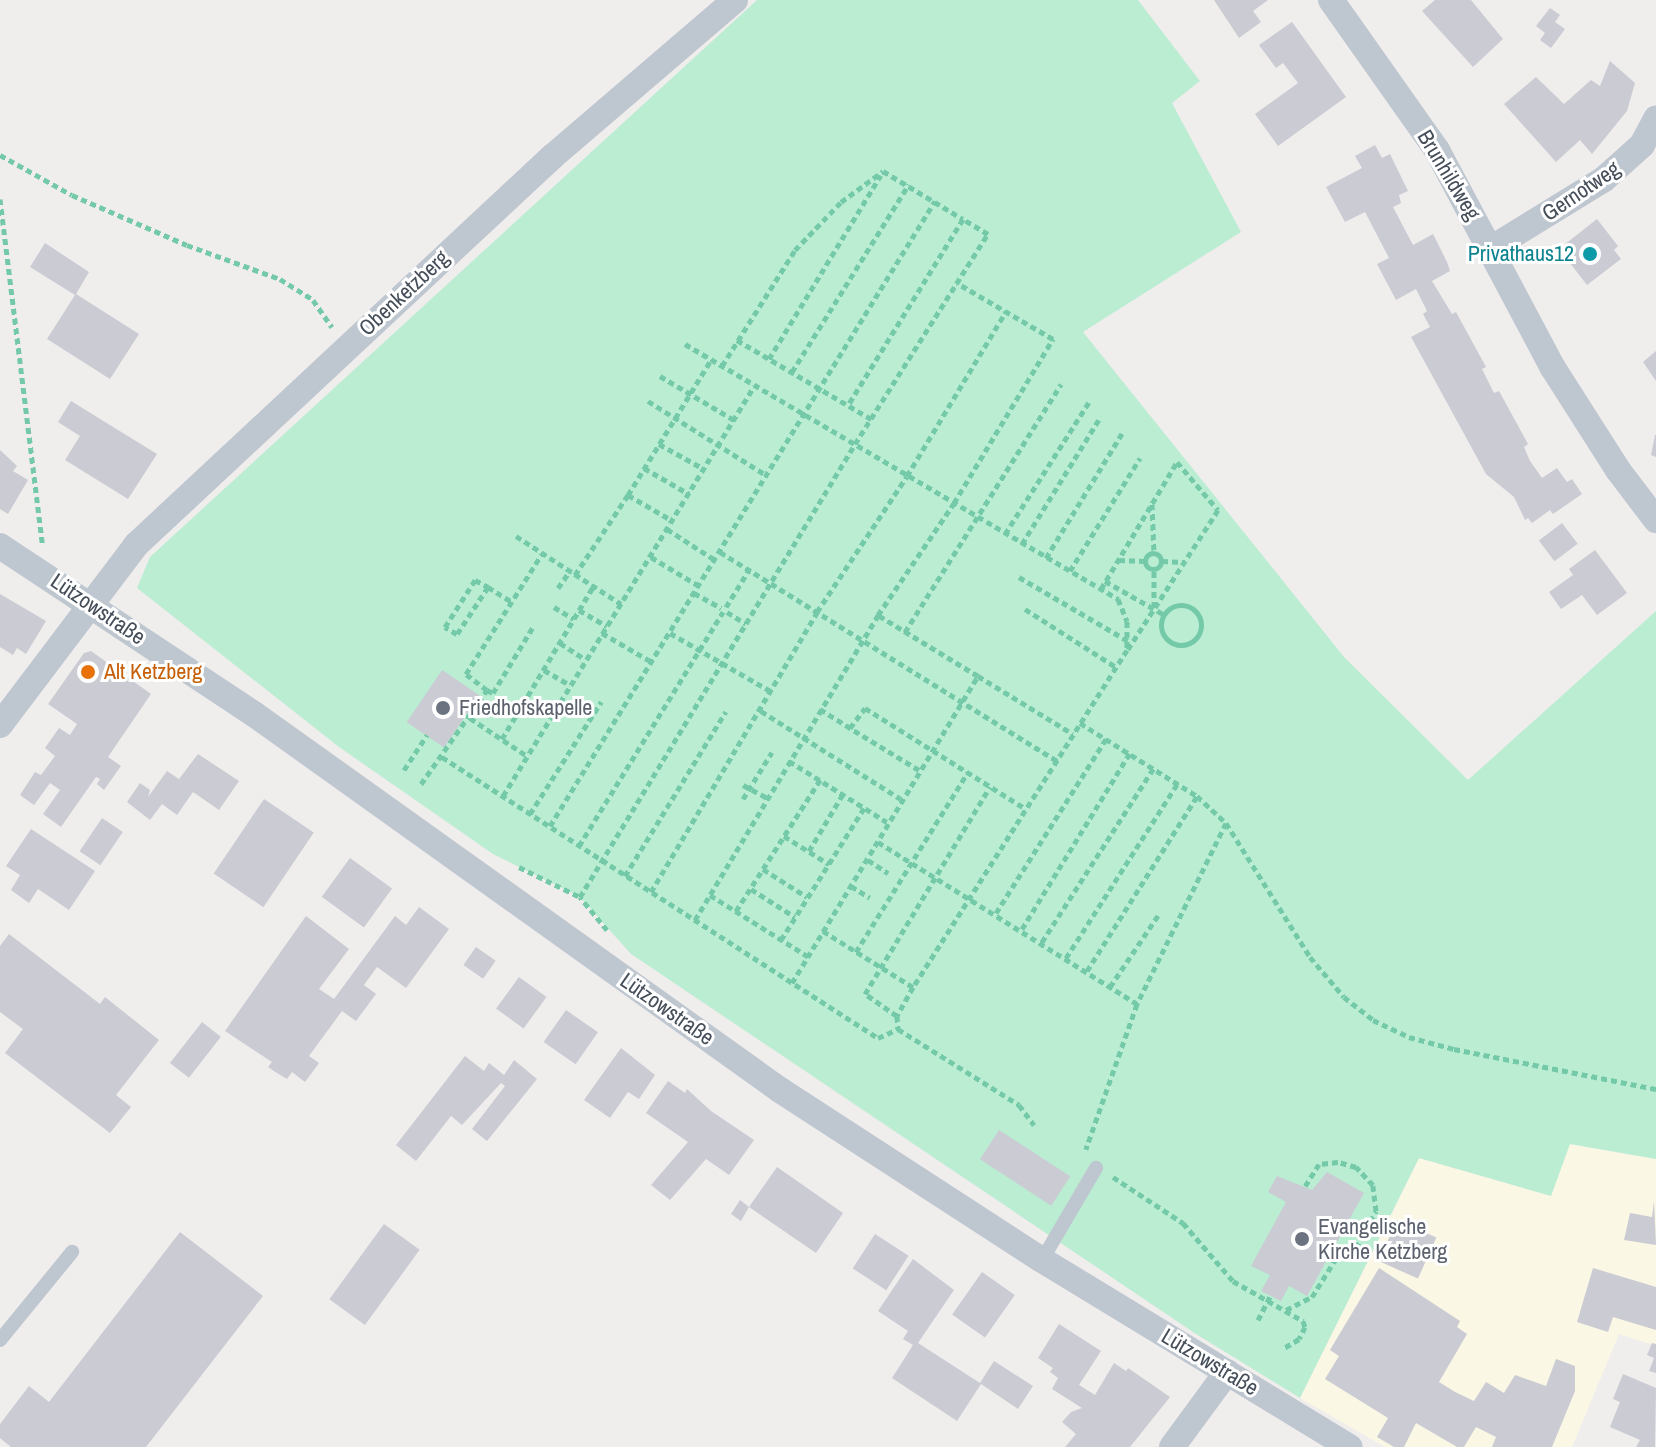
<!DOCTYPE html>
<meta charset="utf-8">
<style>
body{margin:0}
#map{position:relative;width:1656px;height:1447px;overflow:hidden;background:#f0eded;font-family:"Archivo Narrow",sans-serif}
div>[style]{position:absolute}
.commercial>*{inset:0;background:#fbf7e5}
.green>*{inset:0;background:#bbedd3}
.building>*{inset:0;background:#cacbd3;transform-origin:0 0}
.path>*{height:5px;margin-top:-2.5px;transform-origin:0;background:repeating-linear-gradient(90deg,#74caa8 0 6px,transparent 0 10px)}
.path>.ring{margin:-2.5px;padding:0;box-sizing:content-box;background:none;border:5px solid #74caa8;border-radius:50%}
.service>*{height:14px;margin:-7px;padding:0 7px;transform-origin:7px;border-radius:7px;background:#bec6cf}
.minor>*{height:26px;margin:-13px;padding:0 13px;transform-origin:13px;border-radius:13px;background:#bec6cf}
.dots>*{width:22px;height:22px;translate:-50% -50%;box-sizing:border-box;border:4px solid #fff;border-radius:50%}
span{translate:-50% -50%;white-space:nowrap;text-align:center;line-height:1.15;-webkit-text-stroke:6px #fff;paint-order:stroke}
.street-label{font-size:22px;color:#464e5a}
.culture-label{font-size:22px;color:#0d838f}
.right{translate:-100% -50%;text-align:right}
.food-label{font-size:22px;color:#c56008}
.left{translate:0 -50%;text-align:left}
.worship-label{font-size:22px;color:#5b616d}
</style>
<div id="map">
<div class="commercial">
<div style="clip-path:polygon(1569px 1144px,1656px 1159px,1656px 1346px,1619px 1334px,1572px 1447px,1385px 1447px,1300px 1398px,1419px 1158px,1551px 1196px)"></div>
</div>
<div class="green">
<div style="clip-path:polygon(757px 0,1138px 0,1200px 81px,1172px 103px,1241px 232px,1083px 332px,1344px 657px,1468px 780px,1656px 611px,1656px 1159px,1570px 1144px,1551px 1196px,1419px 1158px,1300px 1398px,1196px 1334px,631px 954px,580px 897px,493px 854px,339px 747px,137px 588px,150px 557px)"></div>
</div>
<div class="building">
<div style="clip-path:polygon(1214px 0,1268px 0,1253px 11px,1261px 22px,1239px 38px)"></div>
<div style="clip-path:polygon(1435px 0,1471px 0,1503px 39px,1473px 67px,1422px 11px)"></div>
<div style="clip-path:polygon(1550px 8px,1560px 15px,1555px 22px,1565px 29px,1551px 48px,1540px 40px,1545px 33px,1536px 26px)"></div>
<div style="clip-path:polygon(1292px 22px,1346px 97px,1278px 146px,1255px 114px,1298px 83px,1283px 63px,1276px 68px,1259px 45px)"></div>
<div style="clip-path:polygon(1610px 61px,1635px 83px,1627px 111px,1592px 154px,1580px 140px,1556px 162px,1504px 104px,1536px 77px,1564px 104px,1591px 80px,1600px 86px)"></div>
<div style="clip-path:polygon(1375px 145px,1382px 158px,1390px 154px,1408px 191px,1399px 195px,1401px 203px,1393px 207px,1413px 245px,1433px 234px,1447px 262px,1450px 271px,1432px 281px,1452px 314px,1456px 312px,1486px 367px,1482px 369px,1494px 393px,1499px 391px,1528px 444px,1524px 447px,1530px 461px,1542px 478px,1557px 468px,1567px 482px,1572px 479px,1582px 494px,1553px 514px,1550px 510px,1532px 523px,1528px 518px,1525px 520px,1514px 497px,1486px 474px,1411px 337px,1430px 327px,1423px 314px,1427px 311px,1416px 289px,1396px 300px,1377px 264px,1389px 258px,1365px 212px,1345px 222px,1326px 187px,1362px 168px,1355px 156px)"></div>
<div style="clip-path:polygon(1597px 219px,1618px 246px,1614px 250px,1621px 259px,1587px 285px,1559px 249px)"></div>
<div style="clip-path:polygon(45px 243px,89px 272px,76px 294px,139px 334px,110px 379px,47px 339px,75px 295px,30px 267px)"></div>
<div style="clip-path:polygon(1656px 351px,1656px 381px,1643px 362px)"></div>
<div style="clip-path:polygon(71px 401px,157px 454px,128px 499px,65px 460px,80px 436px,58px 422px)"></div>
<div style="clip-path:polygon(1655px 435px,1656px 435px,1656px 457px,1651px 455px)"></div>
<div style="clip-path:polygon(0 450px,17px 466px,13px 471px,28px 480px,8px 514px,0 509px)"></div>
<div style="left:1562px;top:523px;width:26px;height:29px;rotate:53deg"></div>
<div style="clip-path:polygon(1595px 550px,1627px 593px,1597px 615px,1582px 595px,1561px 609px,1549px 592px,1573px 575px,1569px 569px)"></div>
<div style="clip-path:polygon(0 594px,46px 621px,26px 654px,17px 648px,13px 655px,0 647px)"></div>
<div style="clip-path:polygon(91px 651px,151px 694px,108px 757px,121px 766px,104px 790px,97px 784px,100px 779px,96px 777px,61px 827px,43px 814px,60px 790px,50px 783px,34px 805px,20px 795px,35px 772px,41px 775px,55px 756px,45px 748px,59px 728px,70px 735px,77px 724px,48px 704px,84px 653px)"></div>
<div style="left:442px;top:670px;width:45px;height:63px;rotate:34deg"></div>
<div style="clip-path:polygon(198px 754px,239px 781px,219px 810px,193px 792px,177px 815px,162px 804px,150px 820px,127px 802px,140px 783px,150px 790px,148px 797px,167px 771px,179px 779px)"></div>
<div style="left:264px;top:799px;width:60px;height:90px;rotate:34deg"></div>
<div style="left:102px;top:818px;width:25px;height:40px;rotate:34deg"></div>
<div style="clip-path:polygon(31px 829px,95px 871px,69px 910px,38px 889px,29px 903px,11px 890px,20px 875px,6px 866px)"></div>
<div style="left:350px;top:858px;width:52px;height:48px;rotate:36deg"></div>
<div style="clip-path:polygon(419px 907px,449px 929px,406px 988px,377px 967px,364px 985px,376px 994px,356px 1021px,342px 1011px,309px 1056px,319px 1063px,305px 1082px,292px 1072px,287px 1079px,277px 1073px,268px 1067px,272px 1062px,225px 1031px,306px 916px,349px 949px,319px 989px,334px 999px,395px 916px,406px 925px)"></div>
<div style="clip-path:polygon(9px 934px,100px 1004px,105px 997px,159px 1040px,116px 1095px,131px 1107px,110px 1133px,5px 1053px,23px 1029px,0 1012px,0 946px)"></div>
<div style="left:476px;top:947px;width:24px;height:22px;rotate:35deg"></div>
<div style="left:519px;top:977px;width:34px;height:39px;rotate:36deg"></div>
<div style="left:566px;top:1010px;width:39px;height:39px;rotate:35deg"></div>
<div style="left:202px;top:1022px;width:24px;height:52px;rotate:38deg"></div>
<div style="clip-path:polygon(621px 1048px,655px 1075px,639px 1099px,628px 1092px,610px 1118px,584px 1100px)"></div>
<div style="clip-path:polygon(465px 1056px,484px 1071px,489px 1063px,504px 1075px,514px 1060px,537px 1079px,487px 1141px,472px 1129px,505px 1086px,501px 1083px,462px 1125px,451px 1116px,416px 1161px,396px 1145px)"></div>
<div style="clip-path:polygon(668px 1081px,685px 1093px,687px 1089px,711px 1111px,754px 1140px,729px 1175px,706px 1159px,670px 1200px,651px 1185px,688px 1142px,646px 1113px)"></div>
<div style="left:999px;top:1130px;width:85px;height:35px;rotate:33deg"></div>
<div style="clip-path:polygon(777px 1167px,843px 1213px,816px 1253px,749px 1207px,741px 1221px,731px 1214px,740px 1200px,749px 1207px)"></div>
<div style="clip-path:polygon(1327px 1172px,1364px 1193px,1307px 1296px,1289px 1286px,1281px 1301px,1261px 1291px,1270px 1275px,1251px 1266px,1286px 1202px,1268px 1192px,1277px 1176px,1312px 1190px)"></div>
<div style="clip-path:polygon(1654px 1201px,1656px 1245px,1624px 1240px,1630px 1213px,1652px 1217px)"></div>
<div style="left:1397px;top:1220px;width:43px;height:45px;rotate:24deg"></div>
<div style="left:384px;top:1224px;width:44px;height:93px;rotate:36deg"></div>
<div style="clip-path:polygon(180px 1232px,263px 1296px,146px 1447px,11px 1447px,0 1438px,0 1424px,29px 1386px,49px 1402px)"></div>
<div style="left:875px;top:1234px;width:40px;height:41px;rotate:33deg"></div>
<div style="clip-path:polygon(913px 1259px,954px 1290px,918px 1343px,980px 1383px,994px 1361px,1033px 1386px,1018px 1409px,981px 1384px,957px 1421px,892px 1378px,913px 1345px,903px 1339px,908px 1331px,878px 1311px)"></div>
<div style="clip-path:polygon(1379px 1268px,1460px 1321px,1457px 1327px,1467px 1334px,1439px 1382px,1455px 1392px,1474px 1401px,1486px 1382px,1504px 1393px,1515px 1375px,1546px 1386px,1556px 1359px,1575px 1366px,1575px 1391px,1552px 1447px,1492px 1447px,1496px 1437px,1476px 1427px,1464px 1447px,1457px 1447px,1416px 1423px,1404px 1447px,1394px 1447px,1377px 1437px,1388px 1418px,1325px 1379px,1339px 1356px,1330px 1350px)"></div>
<div style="clip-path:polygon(1593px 1268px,1656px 1287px,1656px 1330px,1613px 1317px,1608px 1332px,1577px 1322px)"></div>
<div style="left:982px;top:1272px;width:40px;height:52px;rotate:35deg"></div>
<div style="clip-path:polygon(1059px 1324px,1101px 1351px,1079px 1385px,1095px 1395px,1114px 1363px,1126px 1371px,1128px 1368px,1170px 1397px,1130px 1447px,1065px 1447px,1076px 1434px,1062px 1422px,1071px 1412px,1082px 1408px,1052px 1389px,1058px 1378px,1050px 1372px,1053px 1368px,1038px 1358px)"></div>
<div style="clip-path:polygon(1652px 1343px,1656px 1344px,1656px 1373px,1649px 1371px,1654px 1358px,1647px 1355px)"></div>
<div style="clip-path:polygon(1623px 1374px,1656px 1388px,1655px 1447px,1636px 1447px,1640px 1440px,1610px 1427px,1620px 1402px,1613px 1399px)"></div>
</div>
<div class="path">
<div style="left:0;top:155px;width:82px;rotate:29.1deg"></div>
<div style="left:72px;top:195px;width:125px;rotate:23.5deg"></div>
<div style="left:187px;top:245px;width:99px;rotate:20.1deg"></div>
<div style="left:280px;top:279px;width:39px;rotate:32deg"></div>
<div style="left:313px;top:300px;width:33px;rotate:55deg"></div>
<div style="left:0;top:199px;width:347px;rotate:83deg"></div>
<div style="left:737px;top:340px;width:156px;rotate:30.5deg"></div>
<div style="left:685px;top:344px;width:503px;rotate:30.49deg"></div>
<div style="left:1118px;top:599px;width:24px;rotate:68deg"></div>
<div style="left:1127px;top:621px;width:29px;rotate:90deg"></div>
<div style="left:1127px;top:650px;width:399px;rotate:122.4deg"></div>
<div style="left:913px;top:987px;width:33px;rotate:119deg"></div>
<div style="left:897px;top:1016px;width:13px;rotate:86deg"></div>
<div style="left:769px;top:359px;width:215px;rotate:-58.7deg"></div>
<div style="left:722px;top:366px;width:137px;rotate:-57.8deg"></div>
<div style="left:795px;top:250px;width:66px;rotate:-46.2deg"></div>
<div style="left:841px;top:202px;width:52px;rotate:-36.4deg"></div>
<div style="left:883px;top:171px;width:93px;rotate:31deg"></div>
<div style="left:963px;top:219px;width:219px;rotate:121.7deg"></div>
<div style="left:792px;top:372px;width:221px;rotate:-58.1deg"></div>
<div style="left:660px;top:376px;width:86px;rotate:30.7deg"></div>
<div style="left:648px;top:401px;width:139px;rotate:32.1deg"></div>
<div style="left:659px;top:444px;width:51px;rotate:29.1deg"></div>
<div style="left:644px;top:468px;width:52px;rotate:30deg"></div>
<div style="left:628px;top:495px;width:158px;rotate:-58.4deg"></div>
<div style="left:1152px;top:504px;width:49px;rotate:87.7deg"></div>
<div style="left:667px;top:529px;width:57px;rotate:32.9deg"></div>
<div style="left:1005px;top:534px;width:156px;rotate:-57.5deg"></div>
<div style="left:516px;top:536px;width:125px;rotate:32.9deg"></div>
<div style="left:1022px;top:544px;width:150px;rotate:-58.3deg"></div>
<div style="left:720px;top:552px;width:397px;rotate:31.8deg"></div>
<div class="ring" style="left:1145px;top:553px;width:11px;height:11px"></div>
<div style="left:651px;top:557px;width:56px;rotate:31.1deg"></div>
<div style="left:1046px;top:558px;width:148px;rotate:-58.6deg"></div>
<div style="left:1119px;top:560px;width:26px;rotate:2deg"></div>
<div style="left:1162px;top:561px;width:21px;rotate:3deg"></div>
<div style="left:1070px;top:571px;width:133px;rotate:-58.2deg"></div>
<div style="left:575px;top:575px;width:96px;rotate:-56.5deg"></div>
<div style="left:628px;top:495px;width:52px;rotate:30deg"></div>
<div style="left:1019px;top:577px;width:126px;rotate:30.4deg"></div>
<div style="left:1105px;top:581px;width:67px;rotate:29.6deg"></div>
<div style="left:488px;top:587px;width:56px;rotate:123.4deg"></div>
<div style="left:457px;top:634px;width:14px;rotate:-150deg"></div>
<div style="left:445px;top:627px;width:56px;rotate:-57.4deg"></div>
<div style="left:475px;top:580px;width:15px;rotate:28deg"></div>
<div style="left:488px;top:587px;width:28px;rotate:32deg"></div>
<div style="left:558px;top:588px;width:21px;rotate:-55deg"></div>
<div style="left:1101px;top:589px;width:148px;rotate:-59.1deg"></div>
<div style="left:1177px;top:462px;width:63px;rotate:49.5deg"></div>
<div style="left:1218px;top:510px;width:166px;rotate:122.9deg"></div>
<div style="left:694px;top:593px;width:31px;rotate:29deg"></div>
<div class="ring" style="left:1161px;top:605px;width:35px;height:35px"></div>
<div style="left:554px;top:607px;width:23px;rotate:31deg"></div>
<div style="left:726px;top:607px;width:44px;rotate:-58.1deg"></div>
<div style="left:1154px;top:608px;width:39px;rotate:-90deg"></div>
<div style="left:1025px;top:609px;width:108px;rotate:32.5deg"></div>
<div style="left:579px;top:610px;width:32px;rotate:30deg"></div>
<div style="left:727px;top:612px;width:22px;rotate:32deg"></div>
<div style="left:905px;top:632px;width:293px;rotate:-57.8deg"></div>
<div style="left:602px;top:633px;width:58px;rotate:30.1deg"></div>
<div style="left:670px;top:633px;width:118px;rotate:30deg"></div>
<div style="left:560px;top:643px;width:30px;rotate:33deg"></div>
<div style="left:544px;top:670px;width:30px;rotate:30deg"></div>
<div style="left:978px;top:676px;width:111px;rotate:31.4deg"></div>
<div style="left:487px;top:690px;width:7px;rotate:27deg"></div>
<div style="left:493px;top:693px;width:77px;rotate:-58.8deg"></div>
<div style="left:820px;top:709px;width:36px;rotate:32deg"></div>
<div style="left:761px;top:711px;width:165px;rotate:32.2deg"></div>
<div style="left:470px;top:718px;width:69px;rotate:33.7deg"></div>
<div style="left:1080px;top:723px;width:138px;rotate:32deg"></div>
<div style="left:1197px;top:796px;width:40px;rotate:43deg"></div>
<div style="left:1226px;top:823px;width:202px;rotate:116.2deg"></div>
<div style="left:502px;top:739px;width:177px;rotate:-59.1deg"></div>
<div style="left:442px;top:757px;width:519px;rotate:32.8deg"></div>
<div style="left:878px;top:1038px;width:22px;rotate:-24deg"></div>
<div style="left:789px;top:761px;width:115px;rotate:31.9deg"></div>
<div style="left:404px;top:770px;width:42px;rotate:-56.7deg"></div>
<div style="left:919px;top:770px;width:81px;rotate:-148.7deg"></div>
<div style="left:850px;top:728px;width:25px;rotate:-53deg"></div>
<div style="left:865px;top:708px;width:190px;rotate:32.1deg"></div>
<div style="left:421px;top:784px;width:115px;rotate:-54.9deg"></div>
<div style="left:487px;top:690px;width:26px;rotate:-143deg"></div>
<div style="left:466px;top:674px;width:142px;rotate:-57.7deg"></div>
<div style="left:743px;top:785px;width:27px;rotate:28deg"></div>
<div style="left:503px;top:796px;width:481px;rotate:-58.5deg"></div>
<div style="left:743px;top:799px;width:55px;rotate:-58.3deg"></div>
<div style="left:530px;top:814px;width:133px;rotate:-57.6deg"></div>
<div style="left:1226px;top:823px;width:158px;rotate:57.9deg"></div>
<div style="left:1310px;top:957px;width:52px;rotate:49.6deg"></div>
<div style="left:1344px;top:997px;width:37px;rotate:38deg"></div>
<div style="left:1373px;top:1020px;width:40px;rotate:25deg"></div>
<div style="left:1409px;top:1037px;width:47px;rotate:14.9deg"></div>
<div style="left:1454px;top:1049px;width:206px;rotate:11.2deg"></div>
<div style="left:550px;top:826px;width:734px;rotate:-58.37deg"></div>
<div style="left:784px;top:836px;width:53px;rotate:31.9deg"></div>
<div style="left:878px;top:842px;width:305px;rotate:32deg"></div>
<div style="left:1137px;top:1004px;width:154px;rotate:109.4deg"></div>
<div style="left:579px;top:846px;width:275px;rotate:-58.4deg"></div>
<div style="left:809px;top:851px;width:66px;rotate:-59.2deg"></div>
<div style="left:868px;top:860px;width:24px;rotate:33deg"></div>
<div style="left:519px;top:867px;width:68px;rotate:26.2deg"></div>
<div style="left:763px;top:869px;width:52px;rotate:32.5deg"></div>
<div style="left:625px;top:876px;width:193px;rotate:-58.5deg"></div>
<div style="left:851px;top:886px;width:22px;rotate:32deg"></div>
<div style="left:751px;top:889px;width:52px;rotate:32.5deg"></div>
<div style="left:651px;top:892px;width:326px;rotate:-59.3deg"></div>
<div style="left:817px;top:612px;width:163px;rotate:-56.5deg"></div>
<div style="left:907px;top:476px;width:192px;rotate:-59deg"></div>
<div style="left:710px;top:895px;width:117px;rotate:32.1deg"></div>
<div style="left:736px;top:911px;width:156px;rotate:-57.3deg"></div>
<div style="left:996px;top:913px;width:206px;rotate:-57.7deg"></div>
<div style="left:695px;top:920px;width:356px;rotate:-59deg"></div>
<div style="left:878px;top:615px;width:135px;rotate:-55.8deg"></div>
<div style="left:954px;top:503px;width:192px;rotate:-58.9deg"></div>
<div style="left:1053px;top:339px;width:111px;rotate:-149.7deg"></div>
<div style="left:1022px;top:929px;width:206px;rotate:-58.5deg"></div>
<div style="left:607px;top:930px;width:43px;rotate:-129.3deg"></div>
<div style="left:580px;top:897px;width:530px;rotate:-58.74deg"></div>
<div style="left:855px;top:444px;width:249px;rotate:-57.7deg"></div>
<div style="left:988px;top:234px;width:29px;rotate:-149deg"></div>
<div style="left:823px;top:931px;width:106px;rotate:31.9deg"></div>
<div style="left:781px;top:940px;width:156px;rotate:-57.8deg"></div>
<div style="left:1042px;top:942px;width:206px;rotate:-57.3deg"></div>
<div style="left:856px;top:952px;width:212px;rotate:-58.1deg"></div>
<div style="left:1066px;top:958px;width:208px;rotate:-57.4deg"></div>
<div style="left:1087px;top:971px;width:207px;rotate:-57.8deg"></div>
<div style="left:792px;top:983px;width:359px;rotate:-58.8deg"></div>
<div style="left:978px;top:676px;width:117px;rotate:-148.6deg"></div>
<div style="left:1110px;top:987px;width:88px;rotate:-56.1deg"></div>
<div style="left:897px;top:1016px;width:39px;rotate:-145deg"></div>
<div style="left:865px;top:994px;width:242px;rotate:-58.9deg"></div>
<div style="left:898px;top:1029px;width:143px;rotate:32.1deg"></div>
<div style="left:1019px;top:1105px;width:25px;rotate:53deg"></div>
<div style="left:1113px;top:1177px;width:84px;rotate:33.3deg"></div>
<div style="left:1183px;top:1223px;width:77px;rotate:49.2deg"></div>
<div style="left:1233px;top:1281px;width:81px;rotate:29.7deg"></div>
<div style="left:1303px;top:1321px;width:6px;rotate:72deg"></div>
<div style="left:1305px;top:1327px;width:13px;rotate:117deg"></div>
<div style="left:1299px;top:1339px;width:17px;rotate:149deg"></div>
<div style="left:1286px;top:1310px;width:29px;rotate:-27deg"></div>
<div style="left:1312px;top:1297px;width:44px;rotate:-58.1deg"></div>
<div style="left:1335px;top:1260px;width:24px;rotate:-30deg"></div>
<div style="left:1356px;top:1248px;width:42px;rotate:-61.6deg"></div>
<div style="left:1376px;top:1211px;width:26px;rotate:-97deg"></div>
<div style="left:1373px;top:1185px;width:25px;rotate:-133deg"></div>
<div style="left:1356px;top:1167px;width:19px;rotate:-164deg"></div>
<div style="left:1338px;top:1162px;width:19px;rotate:174deg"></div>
<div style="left:1319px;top:1164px;width:26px;rotate:122deg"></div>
<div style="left:1258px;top:1320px;width:27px;rotate:-63deg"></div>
</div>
<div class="service">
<div style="left:1042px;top:1260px;width:107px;rotate:-59.6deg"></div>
<div style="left:0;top:1340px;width:114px;rotate:-50.7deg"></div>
</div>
<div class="minor">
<div style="left:1331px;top:0;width:184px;rotate:54.8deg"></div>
<div style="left:1437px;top:150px;width:247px;rotate:62deg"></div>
<div style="left:1553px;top:368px;width:121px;rotate:57.5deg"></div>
<div style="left:1618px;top:470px;width:63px;rotate:52.8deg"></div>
<div style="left:1492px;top:248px;width:132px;rotate:-31.6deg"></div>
<div style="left:1604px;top:179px;width:51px;rotate:-41.8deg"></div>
<div style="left:1642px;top:145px;width:30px;rotate:-62deg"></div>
<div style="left:0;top:546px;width:305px;rotate:33.5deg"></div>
<div style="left:254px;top:714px;width:647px;rotate:35.56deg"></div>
<div style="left:780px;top:1090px;width:312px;rotate:33deg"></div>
<div style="left:1042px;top:1260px;width:360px;rotate:31.3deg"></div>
<div style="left:0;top:725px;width:226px;rotate:-52.9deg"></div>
<div style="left:136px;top:545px;width:569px;rotate:-43.01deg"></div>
<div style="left:552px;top:157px;width:241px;rotate:-40.6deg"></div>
<div style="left:1172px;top:1447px;width:93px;rotate:-53.7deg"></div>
</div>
<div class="dots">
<div style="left:1590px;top:254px;background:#0f9aa8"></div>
<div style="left:88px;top:672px;background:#e8710a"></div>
<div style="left:443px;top:708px;background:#6b7280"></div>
<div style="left:1302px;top:1239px;background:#6b7280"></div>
</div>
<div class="street-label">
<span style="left:1449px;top:175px;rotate:59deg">Brunhildweg</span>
<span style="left:1581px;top:191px;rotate:-34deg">Gernotweg</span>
<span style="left:404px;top:293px;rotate:-43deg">Obenketzberg</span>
<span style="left:98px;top:609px;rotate:34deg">Lützowstraße</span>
<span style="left:667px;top:1009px;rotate:35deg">Lützowstraße</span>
<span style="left:1210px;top:1362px;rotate:31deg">Lützowstraße</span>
</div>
<div class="culture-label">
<span class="right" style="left:1574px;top:254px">Privathaus12</span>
</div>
<div class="food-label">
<span class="left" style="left:104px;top:672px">Alt Ketzberg</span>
</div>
<div class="worship-label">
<span class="left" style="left:459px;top:708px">Friedhofskapelle</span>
<span class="left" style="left:1318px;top:1239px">Evangelische<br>Kirche Ketzberg</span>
</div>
</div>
